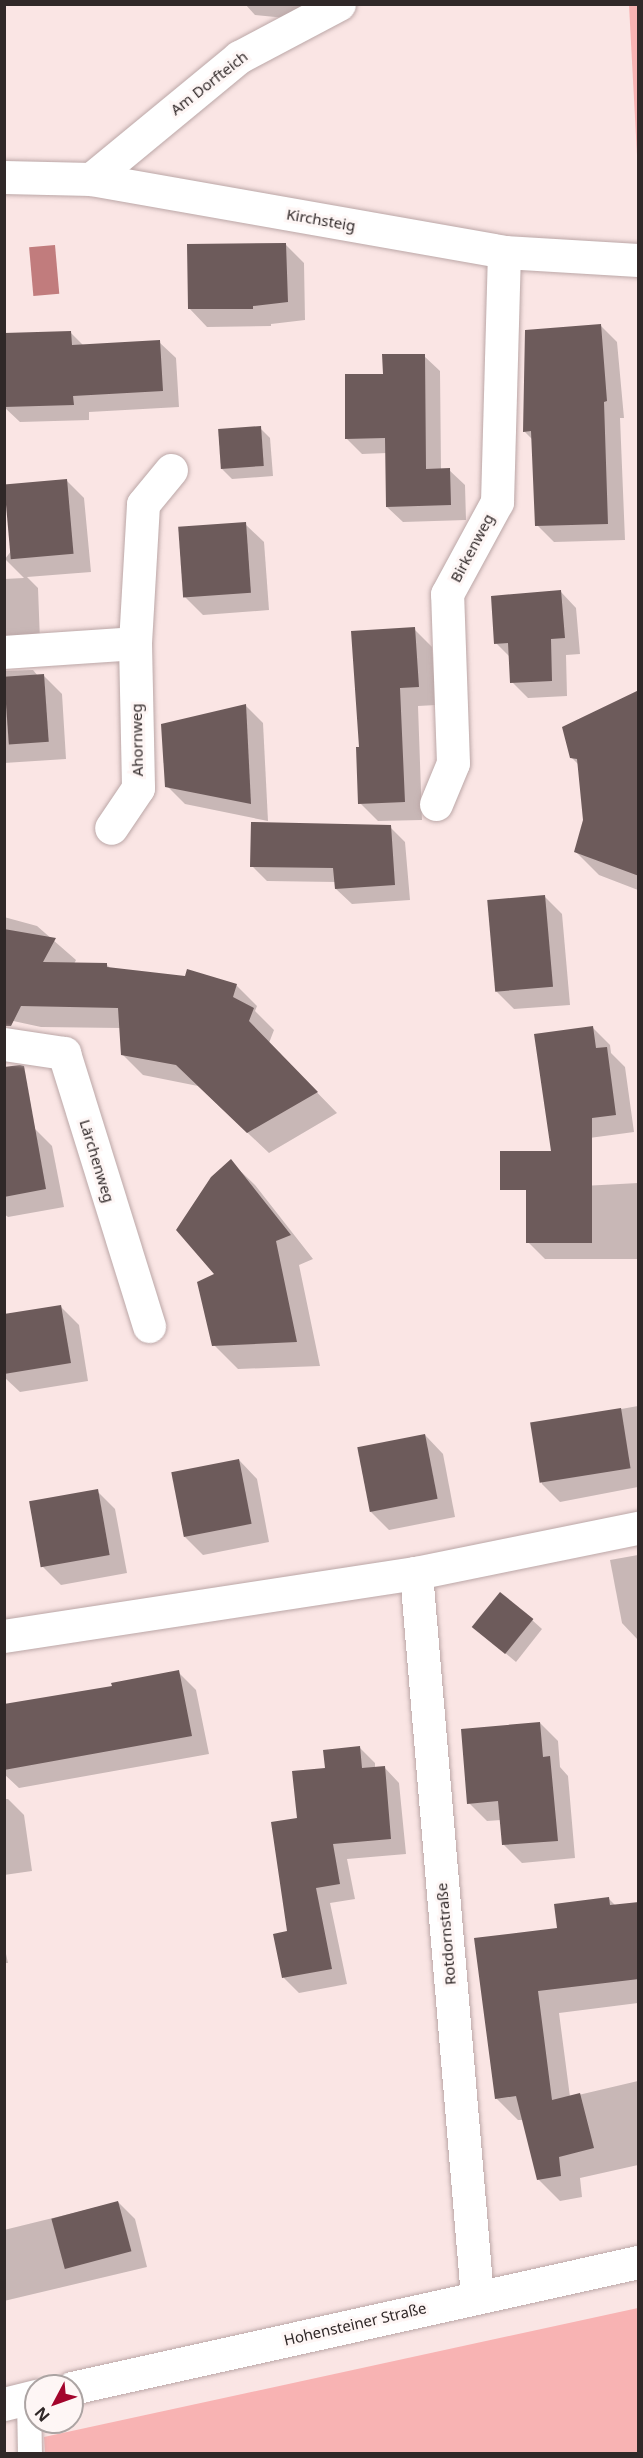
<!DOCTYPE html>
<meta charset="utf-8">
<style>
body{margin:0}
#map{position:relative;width:643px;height:2458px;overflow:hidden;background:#fae5e4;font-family:"Noto Sans",sans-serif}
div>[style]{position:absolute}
.green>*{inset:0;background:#f8b3b3}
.water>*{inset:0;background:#c17c7d;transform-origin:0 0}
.shadow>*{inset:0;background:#0003}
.building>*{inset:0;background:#6d5b5b;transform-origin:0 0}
.roads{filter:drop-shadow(0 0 2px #bba7a7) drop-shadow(0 0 2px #bba7a7)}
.service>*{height:24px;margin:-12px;padding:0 12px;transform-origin:12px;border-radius:12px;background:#fff}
.minor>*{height:33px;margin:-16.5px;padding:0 16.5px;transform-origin:16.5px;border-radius:16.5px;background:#fff}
.secondary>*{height:33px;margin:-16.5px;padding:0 16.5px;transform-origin:16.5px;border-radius:16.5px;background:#fff}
span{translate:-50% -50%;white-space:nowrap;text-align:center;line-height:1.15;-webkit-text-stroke:6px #fef6f5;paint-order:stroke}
.street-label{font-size:15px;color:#302828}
.frame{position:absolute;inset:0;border:6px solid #302828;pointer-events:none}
.north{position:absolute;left:24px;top:2374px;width:60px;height:60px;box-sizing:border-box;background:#fef6f5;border:2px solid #aca4a3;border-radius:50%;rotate:229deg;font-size:16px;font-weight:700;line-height:24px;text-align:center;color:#302828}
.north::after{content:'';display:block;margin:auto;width:21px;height:27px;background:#a3052c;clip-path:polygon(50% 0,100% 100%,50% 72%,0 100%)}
</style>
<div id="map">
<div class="green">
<div style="clip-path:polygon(629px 5px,638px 5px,638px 174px)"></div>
<div style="clip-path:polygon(638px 2308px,638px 2453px,45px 2453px,44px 2437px)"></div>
</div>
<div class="water">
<div style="left:55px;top:245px;width:49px;height:26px;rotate:85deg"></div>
</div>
<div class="shadow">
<div style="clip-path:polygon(245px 4px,308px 4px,306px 20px,255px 15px)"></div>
<div style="clip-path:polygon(286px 245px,304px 263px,305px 320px,271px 324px,271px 326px,207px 327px,189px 308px)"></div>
<div style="clip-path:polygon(600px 325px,617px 342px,624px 418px,620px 418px,625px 540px,554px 542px,537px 525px,533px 440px,524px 431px)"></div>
<div style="clip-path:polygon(70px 332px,84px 346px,159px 342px,176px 358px,179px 407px,89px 412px,89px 420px,20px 422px,4px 407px,4px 335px)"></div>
<div style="clip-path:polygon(424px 356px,440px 371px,441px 470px,449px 470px,465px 485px,466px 520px,403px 522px,387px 507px,387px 453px,362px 454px,346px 438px,384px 376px)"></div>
<div style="clip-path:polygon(260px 428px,270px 438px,273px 476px,232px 479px,222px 469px)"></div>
<div style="clip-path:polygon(66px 480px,84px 498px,91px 572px,27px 577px,38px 588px,40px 641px,4px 643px,4px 579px,24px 578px,5px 559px)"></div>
<div style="clip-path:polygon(245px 524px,264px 542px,269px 610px,203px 615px,185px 597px)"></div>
<div style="clip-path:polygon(561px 592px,576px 608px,580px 654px,566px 655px,567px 696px,528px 698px,512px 682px,511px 658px,496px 643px)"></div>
<div style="clip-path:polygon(414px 629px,432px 647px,436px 705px,418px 706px,422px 820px,378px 821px,360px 803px,361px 748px)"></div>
<div style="clip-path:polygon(33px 670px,38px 676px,44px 676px,62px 694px,66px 759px,4px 763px,4px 671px)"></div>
<div style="clip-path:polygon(638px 691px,638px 890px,599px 875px,576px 852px,584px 820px,579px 765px,571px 757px)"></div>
<div style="clip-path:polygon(245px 705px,263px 723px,268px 821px,185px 804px,167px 786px)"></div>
<div style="clip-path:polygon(390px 827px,405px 842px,410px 900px,352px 904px,336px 889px,336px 882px,267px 881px,252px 866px)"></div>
<div style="clip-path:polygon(544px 896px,562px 914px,570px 1005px,514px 1009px,496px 991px)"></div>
<div style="clip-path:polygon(4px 917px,37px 926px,76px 960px,74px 964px,106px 964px,111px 969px,236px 985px,257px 1006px,255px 1011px,274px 1030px,269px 1043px,337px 1113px,269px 1153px,198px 1086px,143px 1075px,122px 1054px,121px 1028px,41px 1027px,4px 1019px)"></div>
<div style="clip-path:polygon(592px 1027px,610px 1045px,611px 1053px,625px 1067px,634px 1132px,567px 1141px)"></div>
<div style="clip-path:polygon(34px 1128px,52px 1146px,64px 1207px,8px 1217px,4px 1214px,4px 1133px)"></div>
<div style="clip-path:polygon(231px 1162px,255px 1185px,313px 1259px,299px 1265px,320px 1366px,238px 1369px,214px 1345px,216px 1274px)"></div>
<div style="clip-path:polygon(638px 1183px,638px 1259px,545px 1259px,528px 1242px,528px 1189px)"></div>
<div style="clip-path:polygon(61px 1307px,79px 1325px,88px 1381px,20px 1392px,4px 1377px,4px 1316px)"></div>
<div style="clip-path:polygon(638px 1406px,638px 1487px,560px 1502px,542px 1484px,532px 1425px)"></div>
<div style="clip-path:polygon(425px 1435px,443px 1454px,455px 1517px,389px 1530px,371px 1512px)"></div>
<div style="clip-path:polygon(239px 1460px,257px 1479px,269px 1542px,203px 1555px,185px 1537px)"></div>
<div style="clip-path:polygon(97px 1491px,115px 1509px,127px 1573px,61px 1585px,43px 1567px)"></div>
<div style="clip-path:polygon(638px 1555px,638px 1640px,622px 1623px,610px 1560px)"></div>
<div style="clip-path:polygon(532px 1620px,542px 1629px,516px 1662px,474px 1627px)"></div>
<div style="clip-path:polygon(178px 1672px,196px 1690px,209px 1754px,19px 1788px,4px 1774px,4px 1705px,113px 1687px)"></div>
<div style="clip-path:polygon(540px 1723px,558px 1741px,560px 1767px,568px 1776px,575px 1858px,522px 1863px,504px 1845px,501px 1820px,487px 1821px,469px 1803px)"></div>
<div style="clip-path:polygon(360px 1748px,375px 1763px,375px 1768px,384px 1767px,399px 1783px,406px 1854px,347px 1859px,355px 1899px,330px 1903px,347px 1984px,299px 1993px,284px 1978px,298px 1819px,326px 1770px)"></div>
<div style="clip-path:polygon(4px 1799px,8px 1799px,24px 1815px,32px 1871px,4px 1875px)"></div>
<div style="clip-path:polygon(609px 1899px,616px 1906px,638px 1903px,638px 2003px,559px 2013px,570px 2097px,638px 2081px,638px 2165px,580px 2178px,582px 2197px,560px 2201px,538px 2179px,523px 2120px,518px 2120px,496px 2098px,559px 1930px)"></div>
<div style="clip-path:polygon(4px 1945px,8px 1963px,4px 1963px)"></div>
<div style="clip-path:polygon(118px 2202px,135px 2219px,147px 2267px,4px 2301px,4px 2230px)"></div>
</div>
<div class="building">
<div style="clip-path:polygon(286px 243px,288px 302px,253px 306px,253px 309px,188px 309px,187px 244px)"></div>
<div style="clip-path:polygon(601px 324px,607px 401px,604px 402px,608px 524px,535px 526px,531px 431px,523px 432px,525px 330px)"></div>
<div style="clip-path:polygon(71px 331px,72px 345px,160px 340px,163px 391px,73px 396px,74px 405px,4px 407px,4px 333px)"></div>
<div style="clip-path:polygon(382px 354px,425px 354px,426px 469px,450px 468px,451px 505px,386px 507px,385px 438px,345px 439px,345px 374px,383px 374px)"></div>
<div style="left:261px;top:426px;width:40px;height:43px;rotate:86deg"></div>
<div style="left:67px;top:479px;width:75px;height:63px;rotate:85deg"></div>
<div style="left:246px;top:522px;width:71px;height:68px;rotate:86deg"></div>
<div style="clip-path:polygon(561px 590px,565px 638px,551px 639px,552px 681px,510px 683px,508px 643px,494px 644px,491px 596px)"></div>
<div style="clip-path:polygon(415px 627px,419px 687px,400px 688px,405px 802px,358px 804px,356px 747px,359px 747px,351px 631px)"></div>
<div style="left:44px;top:674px;width:68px;height:40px;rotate:86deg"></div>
<div style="clip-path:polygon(639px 690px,639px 876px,574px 852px,583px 820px,577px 759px,570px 758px,562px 727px)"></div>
<div style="clip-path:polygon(246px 704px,251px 804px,165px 787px,161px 724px)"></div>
<div style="clip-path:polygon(251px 822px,391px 825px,395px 885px,335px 889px,333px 868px,250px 867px)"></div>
<div style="left:545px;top:895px;width:92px;height:58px;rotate:85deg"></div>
<div style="clip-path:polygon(4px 929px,56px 938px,43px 962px,107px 963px,107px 967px,185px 976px,187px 969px,237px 984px,233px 997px,254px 1008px,249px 1021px,318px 1092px,247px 1133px,176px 1065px,121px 1055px,118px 1008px,21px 1006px,11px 1026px,4px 1026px)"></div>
<div style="clip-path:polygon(593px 1026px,596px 1048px,607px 1047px,616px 1115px,592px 1118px,592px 1243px,526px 1243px,526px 1190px,500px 1190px,500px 1151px,551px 1151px,534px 1034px)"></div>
<div style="clip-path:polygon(20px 1065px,24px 1066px,46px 1189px,4px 1197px,4px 1067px)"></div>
<div style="clip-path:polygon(231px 1159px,291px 1235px,276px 1241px,297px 1342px,212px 1346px,197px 1282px,214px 1274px,176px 1230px,211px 1177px)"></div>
<div style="clip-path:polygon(61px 1305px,71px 1363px,4px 1374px,4px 1314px)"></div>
<div style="left:621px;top:1408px;width:61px;height:92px;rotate:81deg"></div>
<div style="left:425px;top:1434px;width:66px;height:69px;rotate:79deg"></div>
<div style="left:239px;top:1459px;width:66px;height:69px;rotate:79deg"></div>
<div style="left:98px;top:1489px;width:67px;height:70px;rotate:80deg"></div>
<div style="left:500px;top:1592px;width:43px;height:45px;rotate:39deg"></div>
<div style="clip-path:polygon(179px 1670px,192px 1736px,4px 1770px,4px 1704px,112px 1686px,111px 1683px)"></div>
<div style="clip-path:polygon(540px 1722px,543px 1757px,550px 1756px,558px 1841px,502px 1845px,498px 1801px,467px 1804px,461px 1729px)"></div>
<div style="clip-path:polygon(360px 1746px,362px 1768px,385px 1766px,391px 1839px,333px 1844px,340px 1884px,316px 1888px,332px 1969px,282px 1978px,273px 1934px,287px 1931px,271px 1822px,297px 1818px,292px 1771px,325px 1768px,323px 1750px)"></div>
<div style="clip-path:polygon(609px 1897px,610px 1905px,639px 1902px,639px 1979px,538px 1991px,552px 2100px,580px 2093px,594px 2148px,559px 2157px,561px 2176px,537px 2180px,516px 2096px,495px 2099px,474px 1938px,557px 1928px,554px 1904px)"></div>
<div style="left:118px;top:2201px;width:52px;height:69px;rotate:75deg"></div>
</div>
<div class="roads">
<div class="service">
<div style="left:29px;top:2398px;width:56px;rotate:89deg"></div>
</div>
<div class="minor">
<div style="left:4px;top:177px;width:87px;rotate:1.3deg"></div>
<div style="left:91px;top:179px;width:419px;rotate:10deg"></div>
<div style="left:504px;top:252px;width:134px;rotate:3.4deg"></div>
<div style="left:91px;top:179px;width:192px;rotate:-39.5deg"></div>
<div style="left:239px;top:57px;width:113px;rotate:-27.9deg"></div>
<div style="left:135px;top:643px;width:139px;rotate:-86.7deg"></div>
<div style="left:143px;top:504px;width:44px;rotate:-50.5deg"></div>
<div style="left:4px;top:652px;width:131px;rotate:-3.9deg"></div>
<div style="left:135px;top:643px;width:145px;rotate:88.8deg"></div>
<div style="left:138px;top:788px;width:48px;rotate:124deg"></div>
<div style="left:436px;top:804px;width:44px;rotate:-67.5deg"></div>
<div style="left:453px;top:763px;width:169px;rotate:-92deg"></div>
<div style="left:447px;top:594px;width:105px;rotate:-61.5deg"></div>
<div style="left:497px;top:502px;width:250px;rotate:-88.4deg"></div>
<div style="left:4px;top:1044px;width:61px;rotate:8.5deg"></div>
<div style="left:64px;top:1053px;width:286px;rotate:72.7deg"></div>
<div style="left:416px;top:1573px;width:726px;rotate:85.18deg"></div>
<div style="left:4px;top:1636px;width:417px;rotate:-8.7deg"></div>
<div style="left:416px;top:1573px;width:227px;rotate:-11.5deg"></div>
</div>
<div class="secondary">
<div style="left:72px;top:2388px;width:580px;rotate:-12.55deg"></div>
<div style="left:4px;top:2404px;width:33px;rotate:-14deg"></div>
</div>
</div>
<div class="street-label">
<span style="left:209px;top:83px;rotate:-38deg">Am Dorfteich</span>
<span style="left:321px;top:220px;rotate:10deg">Kirchsteig</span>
<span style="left:472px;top:548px;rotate:-62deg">Birkenweg</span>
<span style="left:137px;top:740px;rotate:-91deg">Ahornweg</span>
<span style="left:97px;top:1161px;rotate:73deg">Lärchenweg</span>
<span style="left:446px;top:1934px;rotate:-95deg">Rotdornstraße</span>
<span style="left:355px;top:2324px;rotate:-13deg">Hohensteiner Straße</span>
</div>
<div class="frame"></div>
<div class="north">N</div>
</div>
